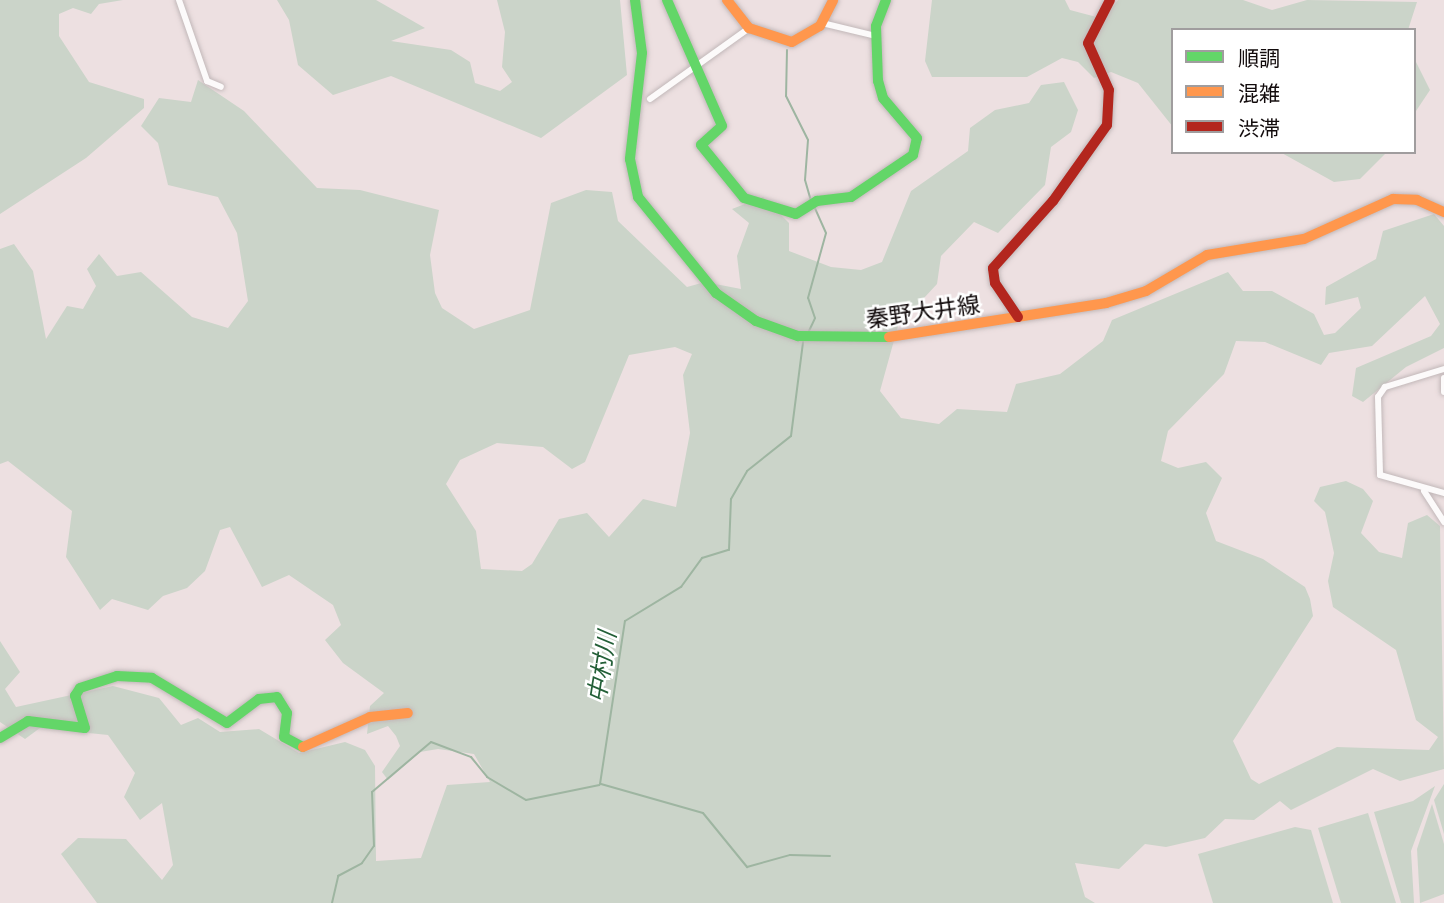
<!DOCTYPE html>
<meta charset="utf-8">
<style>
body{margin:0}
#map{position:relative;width:1444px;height:903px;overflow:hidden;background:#ede0e1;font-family:"Space Grotesk","Noto Sans JP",sans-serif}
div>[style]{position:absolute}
.green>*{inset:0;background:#cbd4c9}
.stream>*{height:2px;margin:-1px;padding:0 1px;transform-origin:1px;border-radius:1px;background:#9eb5a1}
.roads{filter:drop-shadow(0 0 2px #c2b8b9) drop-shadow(0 0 2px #c2b8b9)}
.street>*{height:6px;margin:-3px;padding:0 3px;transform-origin:3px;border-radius:3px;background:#fcfafa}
.fast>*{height:10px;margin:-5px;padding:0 5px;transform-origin:5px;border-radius:5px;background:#63d668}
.slow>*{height:10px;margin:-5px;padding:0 5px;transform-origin:5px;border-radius:5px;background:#ff974d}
.jam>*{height:10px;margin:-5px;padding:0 5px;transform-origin:5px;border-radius:5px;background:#b3261e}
span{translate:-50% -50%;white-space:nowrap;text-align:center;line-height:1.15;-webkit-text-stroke:5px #fff;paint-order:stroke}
.street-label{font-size:23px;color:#120b0c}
.water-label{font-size:24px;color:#235f37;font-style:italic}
.legend{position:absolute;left:1171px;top:28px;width:245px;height:126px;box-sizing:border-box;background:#fff;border:2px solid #a09d9e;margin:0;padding:9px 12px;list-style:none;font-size:21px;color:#120b0c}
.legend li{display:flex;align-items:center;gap:14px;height:35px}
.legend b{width:35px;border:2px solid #a09d9e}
</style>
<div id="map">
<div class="green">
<div style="clip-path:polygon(0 0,123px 0,99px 4px,91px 14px,73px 8px,59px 14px,59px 36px,89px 82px,144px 99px,144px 108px,86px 158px,0 214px)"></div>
<div style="clip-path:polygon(277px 0,376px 0,425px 28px,391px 41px,451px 50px,470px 62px,475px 83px,500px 91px,512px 82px,502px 67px,505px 32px,497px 0,620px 0,627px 75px,541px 138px,391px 76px,333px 95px,298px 65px,289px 20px)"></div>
<div style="clip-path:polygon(932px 0,1065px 0,1070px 10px,1104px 19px,1118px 0,1243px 0,1272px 10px,1307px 0,1417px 2px,1408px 30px,1173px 30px,1173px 127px,1138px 83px,1111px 72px,1094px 78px,1078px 62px,1062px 58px,1027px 77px,932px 77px,925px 61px)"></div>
<div style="clip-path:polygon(1414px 58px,1430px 90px,1414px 114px)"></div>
<div style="clip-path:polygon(evenodd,198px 80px,244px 111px,317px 188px,360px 190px,439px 210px,430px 255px,435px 293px,442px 308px,474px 329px,530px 310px,551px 203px,586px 190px,612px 192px,618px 221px,687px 287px,705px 282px,741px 289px,737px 256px,749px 223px,732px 209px,763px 197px,789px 223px,789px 251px,831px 267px,861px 270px,882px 262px,911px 191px,968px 151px,970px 128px,995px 110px,1029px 103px,1041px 85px,1064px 82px,1078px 110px,1071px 132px,1051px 147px,1045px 185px,998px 233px,974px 222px,941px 256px,937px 284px,898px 326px,880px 391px,901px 418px,939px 424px,957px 409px,1007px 412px,1016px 384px,1060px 374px,1103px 341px,1112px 320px,1228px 272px,1243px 291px,1272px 291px,1314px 314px,1324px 335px,1335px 333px,1361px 308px,1358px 297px,1325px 305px,1326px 287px,1376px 259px,1383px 231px,1434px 214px,1444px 226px,1444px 348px,1406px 367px,1363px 402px,1352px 396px,1356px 368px,1431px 336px,1440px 324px,1425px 296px,1372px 346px,1329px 353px,1321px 365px,1265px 342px,1236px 341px,1224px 374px,1168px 431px,1161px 461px,1178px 468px,1206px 462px,1222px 478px,1206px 513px,1216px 541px,1263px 559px,1305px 587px,1310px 599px,1313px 616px,1233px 741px,1251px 779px,1259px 784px,1337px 747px,1429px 750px,1438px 737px,1416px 720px,1396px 650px,1333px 607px,1328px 581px,1334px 553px,1325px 512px,1314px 501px,1320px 487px,1346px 481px,1363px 489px,1373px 501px,1361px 533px,1379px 552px,1402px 558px,1408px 523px,1427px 515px,1440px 526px,1444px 769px,1400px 781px,1373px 769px,1291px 810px,1280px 801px,1254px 820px,1225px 819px,1205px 838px,1166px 847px,1145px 844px,1119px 869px,1075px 863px,1085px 897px,1095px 903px,97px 903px,61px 854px,78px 838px,126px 839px,162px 880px,173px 865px,162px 803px,140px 820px,124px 797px,135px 773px,108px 735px,40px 728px,25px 739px,0 722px,0 641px,20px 672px,5px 689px,16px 707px,113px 686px,159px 698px,181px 725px,198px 718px,220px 732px,259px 729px,299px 753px,345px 742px,365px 750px,375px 766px,376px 861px,421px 858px,447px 785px,490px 782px,474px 754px,438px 749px,420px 752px,388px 780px,382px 772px,400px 746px,396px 736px,388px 726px,367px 734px,370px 706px,384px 693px,343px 663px,325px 640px,341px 625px,333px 605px,289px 575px,262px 587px,230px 527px,220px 530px,205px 571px,187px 588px,163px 596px,148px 610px,112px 599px,100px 610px,66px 557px,72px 511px,8px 461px,0 464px,0 249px,14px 244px,33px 271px,46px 339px,67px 306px,83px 309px,96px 286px,87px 269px,99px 254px,117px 276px,141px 272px,192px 317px,228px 328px,248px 301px,237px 233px,218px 197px,168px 185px,158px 143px,141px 126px,159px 98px,191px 102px,198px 80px,675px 347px,692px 354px,683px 375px,690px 433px,676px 507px,643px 499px,609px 537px,587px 513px,559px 519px,532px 564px,522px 571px,481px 569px,476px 531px,446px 484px,460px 460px,497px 443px,543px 447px,572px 469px,585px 462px,629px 355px,675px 347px)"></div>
<div style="clip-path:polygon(1280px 152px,1387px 152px,1360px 179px,1334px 182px)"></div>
<div style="clip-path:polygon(1444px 784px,1444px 834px,1434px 800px)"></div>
<div style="clip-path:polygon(1435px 786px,1411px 851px,1414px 903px,1401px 903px,1374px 812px,1413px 801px)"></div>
<div style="clip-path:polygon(1432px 804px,1444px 844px,1444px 894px,1420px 903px,1417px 849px)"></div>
<div style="clip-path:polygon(1368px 813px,1396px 903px,1341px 903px,1318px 828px)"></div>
<div style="clip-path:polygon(1295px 827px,1311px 830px,1333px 903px,1213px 903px,1198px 854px)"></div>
</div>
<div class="stream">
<div style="left:787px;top:50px;width:46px;rotate:91.2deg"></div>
<div style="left:786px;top:96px;width:49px;rotate:63.4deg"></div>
<div style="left:808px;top:140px;width:40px;rotate:94.3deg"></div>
<div style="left:805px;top:180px;width:22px;rotate:74deg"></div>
<div style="left:809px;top:331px;width:14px;rotate:-65deg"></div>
<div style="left:815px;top:318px;width:21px;rotate:-109deg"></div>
<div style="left:808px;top:298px;width:67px;rotate:-74.5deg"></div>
<div style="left:826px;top:233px;width:30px;rotate:-114deg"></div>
<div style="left:600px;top:784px;width:165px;rotate:-81.3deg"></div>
<div style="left:625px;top:621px;width:66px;rotate:-31.3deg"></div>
<div style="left:681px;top:587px;width:36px;rotate:-54deg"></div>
<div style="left:702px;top:558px;width:28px;rotate:-17deg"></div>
<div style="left:729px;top:550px;width:51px;rotate:-87.8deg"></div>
<div style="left:731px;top:499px;width:32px;rotate:-60deg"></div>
<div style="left:747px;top:471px;width:56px;rotate:-38.5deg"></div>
<div style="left:791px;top:436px;width:95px;rotate:-82.7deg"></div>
<div style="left:601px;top:784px;width:106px;rotate:15.9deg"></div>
<div style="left:703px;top:813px;width:70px;rotate:50.8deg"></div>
<div style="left:747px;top:867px;width:45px;rotate:-15.6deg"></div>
<div style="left:790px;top:855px;width:40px;rotate:1.4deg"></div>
<div style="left:332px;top:903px;width:28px;rotate:-77deg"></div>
<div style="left:338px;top:876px;width:27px;rotate:-28deg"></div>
<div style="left:362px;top:863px;width:21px;rotate:-55deg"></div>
<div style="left:374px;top:846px;width:54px;rotate:-92.1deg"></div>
<div style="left:372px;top:792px;width:77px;rotate:-40.3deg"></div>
<div style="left:431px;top:742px;width:43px;rotate:20.6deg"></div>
<div style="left:471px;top:757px;width:26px;rotate:51deg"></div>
<div style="left:487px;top:777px;width:45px;rotate:30.5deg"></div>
<div style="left:526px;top:800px;width:75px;rotate:-11.6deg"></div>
</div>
<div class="roads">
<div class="street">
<div style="left:179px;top:0;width:86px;rotate:70.9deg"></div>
<div style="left:207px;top:81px;width:15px;rotate:23deg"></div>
<div style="left:822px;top:23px;width:56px;rotate:13.5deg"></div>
<div style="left:650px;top:99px;width:122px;rotate:-35.6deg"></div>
<div style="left:1444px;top:369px;width:62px;rotate:163deg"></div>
<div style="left:1385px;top:387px;width:12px;rotate:125deg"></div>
<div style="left:1378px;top:397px;width:78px;rotate:88.5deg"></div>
<div style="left:1380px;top:475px;width:66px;rotate:15.7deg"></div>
<div style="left:1444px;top:378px;width:14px;rotate:90deg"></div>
<div style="left:1424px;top:491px;width:37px;rotate:57deg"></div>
</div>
<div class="fast">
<div style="left:635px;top:0;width:53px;rotate:82.5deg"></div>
<div style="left:642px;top:53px;width:107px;rotate:96.5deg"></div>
<div style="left:630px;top:159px;width:39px;rotate:78deg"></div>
<div style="left:638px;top:197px;width:124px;rotate:50.9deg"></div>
<div style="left:716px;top:293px;width:49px;rotate:35deg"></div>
<div style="left:756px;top:321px;width:45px;rotate:19.7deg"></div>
<div style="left:798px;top:336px;width:91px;rotate:0.6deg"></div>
<div style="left:667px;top:0;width:137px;rotate:66.4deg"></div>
<div style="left:722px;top:126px;width:28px;rotate:138deg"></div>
<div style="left:701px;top:145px;width:68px;rotate:50.9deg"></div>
<div style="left:744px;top:198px;width:54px;rotate:17.1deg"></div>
<div style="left:796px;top:214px;width:25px;rotate:-32deg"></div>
<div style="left:817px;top:201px;width:34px;rotate:-7deg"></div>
<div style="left:851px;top:197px;width:75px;rotate:-34.1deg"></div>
<div style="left:913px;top:155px;width:17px;rotate:-77deg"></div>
<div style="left:917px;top:138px;width:52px;rotate:-130.4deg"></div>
<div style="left:883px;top:98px;width:18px;rotate:-106deg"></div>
<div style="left:878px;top:81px;width:55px;rotate:-92.1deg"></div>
<div style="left:876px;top:26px;width:28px;rotate:-69deg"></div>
<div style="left:0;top:738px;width:33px;rotate:-31deg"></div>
<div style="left:28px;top:721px;width:57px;rotate:7deg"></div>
<div style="left:85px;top:728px;width:34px;rotate:-107deg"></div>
<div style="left:75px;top:696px;width:9px;rotate:-58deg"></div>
<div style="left:80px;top:688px;width:39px;rotate:-18deg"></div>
<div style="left:117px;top:676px;width:35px;rotate:3deg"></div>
<div style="left:152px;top:678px;width:87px;rotate:31deg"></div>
<div style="left:227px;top:723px;width:40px;rotate:-37deg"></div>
<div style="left:259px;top:699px;width:18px;rotate:-6deg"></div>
<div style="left:277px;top:697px;width:19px;rotate:58deg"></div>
<div style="left:287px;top:713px;width:24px;rotate:97deg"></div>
<div style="left:284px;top:737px;width:21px;rotate:28deg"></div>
</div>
<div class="slow">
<div style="left:727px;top:0;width:36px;rotate:52deg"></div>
<div style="left:749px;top:28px;width:45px;rotate:18deg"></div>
<div style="left:792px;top:42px;width:32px;rotate:-30deg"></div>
<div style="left:820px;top:26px;width:29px;rotate:-63deg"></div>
<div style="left:889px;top:337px;width:220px;rotate:-8.9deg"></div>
<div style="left:1106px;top:303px;width:42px;rotate:-16.7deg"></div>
<div style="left:1146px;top:291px;width:71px;rotate:-30.5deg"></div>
<div style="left:1207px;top:255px;width:98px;rotate:-9.4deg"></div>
<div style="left:1304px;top:239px;width:98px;rotate:-24.2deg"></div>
<div style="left:1393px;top:199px;width:24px;rotate:2deg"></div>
<div style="left:1417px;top:200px;width:30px;rotate:24deg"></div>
<div style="left:303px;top:747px;width:73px;rotate:-24.1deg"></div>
<div style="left:370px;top:717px;width:38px;rotate:-6deg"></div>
</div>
<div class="jam">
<div style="left:1018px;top:317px;width:41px;rotate:-124.1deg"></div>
<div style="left:995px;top:283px;width:15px;rotate:-98deg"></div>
<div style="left:993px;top:268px;width:90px;rotate:-48.2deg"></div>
<div style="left:1053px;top:201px;width:93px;rotate:-54.6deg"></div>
<div style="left:1107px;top:125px;width:35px;rotate:-87deg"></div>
<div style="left:1109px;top:90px;width:51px;rotate:-114.1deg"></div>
<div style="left:1088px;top:43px;width:48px;rotate:-62.9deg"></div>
</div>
</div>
<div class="street-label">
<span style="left:923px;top:312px;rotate:-8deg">秦野大井線</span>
</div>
<div class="water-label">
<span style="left:602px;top:667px;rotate:-81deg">中村川</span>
</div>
<ul class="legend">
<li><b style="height:9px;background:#63d668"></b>順調</li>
<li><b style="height:9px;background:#ff974d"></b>混雑</li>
<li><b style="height:9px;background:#b3261e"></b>渋滞</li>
</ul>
</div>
